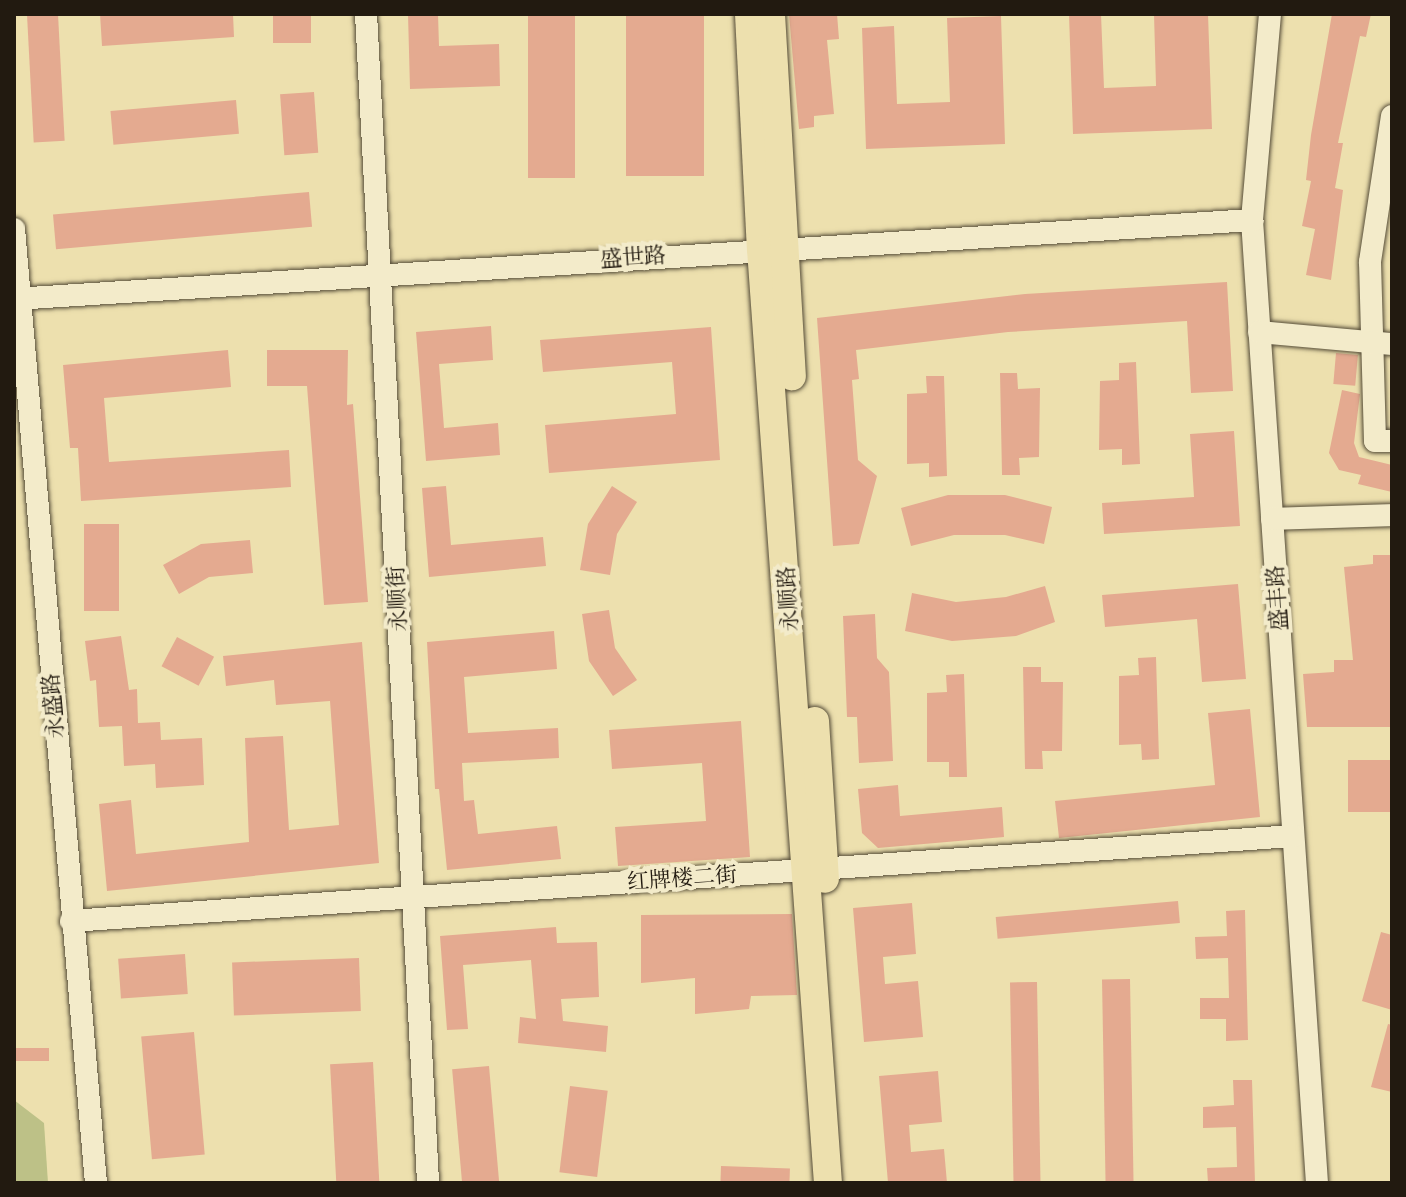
<!DOCTYPE html>
<meta charset="utf-8">
<style>
body{margin:0}
#map{position:relative;width:1406px;height:1197px;overflow:hidden;background:#ede0ae;font-family:"Libre Caslon Text","Noto Serif SC",serif}
div>[style]{position:absolute}
.green>*{inset:0;background:#bdc187}
.building>*{inset:0;background:#e4aa90;transform-origin:0 0}
.roads{filter:drop-shadow(0 0 2px #554c38) drop-shadow(0 0 2px #554c38)}
.minor>*{height:22px;margin:-11px;padding:0 11px;transform-origin:11px;border-radius:11px;background:#f3ebca}
.major>*{height:28px;margin:-14px;padding:0 14px;transform-origin:14px;border-radius:14px;background:#ede0ae}
span{translate:-50% -50%;white-space:nowrap;text-align:center;line-height:1.15;-webkit-text-stroke:8px #f3ebca;paint-order:stroke}
.street-label{font-size:22px;color:#221a10}
.frame{position:absolute;inset:0;border:16px solid #221a10;pointer-events:none}
</style>
<div id="map">
<div class="green">
<div style="clip-path:polygon(14px 1100px,44px 1123px,48px 1183px,14px 1183px)"></div>
</div>
<div class="building">
<div style="left:58px;top:14px;width:127px;height:31px;rotate:87deg"></div>
<div style="clip-path:polygon(100px 14px,233px 14px,234px 37px,102px 46px)"></div>
<div style="left:273px;top:14px;width:38px;height:29px"></div>
<div style="clip-path:polygon(408px 14px,438px 14px,439px 46px,499px 44px,500px 86px,410px 89px)"></div>
<div style="left:528px;top:14px;width:47px;height:164px"></div>
<div style="left:626px;top:14px;width:78px;height:162px"></div>
<div style="clip-path:polygon(789px 14px,837px 14px,839px 39px,827px 40px,834px 114px,814px 116px,814px 127px,799px 129px)"></div>
<div style="clip-path:polygon(1069px 14px,1101px 14px,1104px 88px,1156px 86px,1154px 14px,1208px 14px,1212px 129px,1073px 134px)"></div>
<div style="clip-path:polygon(1332px 14px,1371px 14px,1366px 37px,1360px 36px,1338px 143px,1343px 143px,1335px 188px,1343px 190px,1331px 280px,1306px 275px,1315px 229px,1302px 226px,1311px 181px,1306px 180px,1311px 135px)"></div>
<div style="clip-path:polygon(1001px 16px,1005px 144px,866px 149px,862px 28px,894px 26px,897px 104px,950px 102px,947px 18px)"></div>
<div style="left:314px;top:92px;width:61px;height:34px;rotate:86deg"></div>
<div style="left:236px;top:100px;width:34px;height:126px;rotate:85deg"></div>
<div style="left:309px;top:192px;width:35px;height:257px;rotate:85deg"></div>
<div style="clip-path:polygon(1227px 282px,1233px 391px,1191px 393px,1187px 321px,1008px 332px,856px 350px,859px 379px,852px 380px,858px 460px,877px 476px,859px 544px,833px 546px,817px 318px,1025px 294px)"></div>
<div style="clip-path:polygon(491px 326px,493px 360px,439px 364px,444px 428px,498px 423px,500px 455px,426px 461px,416px 332px)"></div>
<div style="clip-path:polygon(711px 327px,720px 460px,549px 473px,545px 425px,676px 414px,672px 362px,543px 372px,540px 340px)"></div>
<div style="clip-path:polygon(228px 350px,231px 387px,104px 398px,109px 462px,289px 450px,291px 487px,81px 501px,78px 448px,70px 448px,63px 365px)"></div>
<div style="clip-path:polygon(267px 350px,348px 350px,347px 405px,353px 404px,368px 602px,324px 605px,307px 386px,267px 386px)"></div>
<div style="left:1336px;top:353px;width:22px;height:31px;rotate:5deg"></div>
<div style="clip-path:polygon(1136px 362px,1140px 464px,1122px 465px,1122px 449px,1099px 450px,1100px 381px,1119px 380px,1119px 363px)"></div>
<div style="clip-path:polygon(1000px 373px,1017px 373px,1018px 389px,1040px 388px,1039px 457px,1019px 458px,1020px 475px,1002px 475px)"></div>
<div style="clip-path:polygon(926px 376px,944px 376px,947px 476px,929px 477px,929px 463px,907px 464px,907px 394px,927px 393px)"></div>
<div style="clip-path:polygon(1342px 390px,1360px 394px,1354px 443px,1359px 457px,1392px 465px,1392px 492px,1358px 484px,1361px 475px,1339px 470px,1329px 453px)"></div>
<div style="clip-path:polygon(1234px 431px,1240px 526px,1104px 534px,1102px 503px,1194px 497px,1190px 434px)"></div>
<div style="clip-path:polygon(446px 486px,451px 545px,543px 537px,546px 566px,429px 577px,422px 488px)"></div>
<div style="clip-path:polygon(612px 486px,637px 502px,617px 534px,610px 575px,580px 570px,588px 524px)"></div>
<div style="clip-path:polygon(948px 495px,1005px 495px,1052px 507px,1044px 544px,1005px 535px,954px 535px,911px 546px,901px 508px)"></div>
<div style="left:84px;top:524px;width:35px;height:87px"></div>
<div style="clip-path:polygon(250px 540px,253px 573px,209px 577px,179px 594px,163px 565px,201px 544px)"></div>
<div style="clip-path:polygon(1373px 555px,1391px 555px,1392px 727px,1307px 727px,1303px 674px,1334px 672px,1334px 660px,1353px 660px,1344px 567px,1373px 564px)"></div>
<div style="clip-path:polygon(1238px 584px,1246px 679px,1202px 682px,1197px 619px,1105px 627px,1102px 595px)"></div>
<div style="clip-path:polygon(1045px 586px,1055px 622px,1016px 636px,952px 641px,905px 631px,912px 593px,956px 602px,1006px 597px)"></div>
<div style="clip-path:polygon(609px 610px,615px 648px,637px 680px,613px 696px,589px 661px,582px 614px)"></div>
<div style="clip-path:polygon(875px 614px,877px 658px,889px 672px,893px 761px,859px 763px,857px 717px,847px 717px,843px 616px)"></div>
<div style="clip-path:polygon(554px 631px,557px 669px,464px 677px,468px 733px,558px 728px,559px 758px,462px 763px,464px 801px,474px 800px,478px 834px,557px 826px,561px 859px,447px 870px,439px 789px,435px 789px,427px 642px)"></div>
<div style="clip-path:polygon(121px 636px,129px 690px,137px 689px,138px 723px,160px 722px,161px 740px,202px 738px,204px 785px,156px 788px,155px 764px,124px 766px,122px 726px,99px 727px,96px 680px,90px 681px,85px 641px)"></div>
<div style="left:177px;top:637px;width:42px;height:33px;rotate:28deg"></div>
<div style="clip-path:polygon(362px 642px,379px 863px,107px 891px,99px 804px,131px 800px,136px 854px,249px 842px,245px 738px,283px 736px,289px 830px,339px 825px,330px 701px,276px 705px,274px 680px,226px 686px,223px 656px)"></div>
<div style="clip-path:polygon(1156px 657px,1159px 759px,1142px 760px,1141px 744px,1119px 745px,1119px 676px,1139px 675px,1138px 658px)"></div>
<div style="clip-path:polygon(1023px 667px,1041px 667px,1041px 682px,1063px 682px,1062px 751px,1042px 751px,1043px 769px,1025px 769px)"></div>
<div style="clip-path:polygon(964px 674px,967px 777px,949px 777px,949px 762px,927px 762px,927px 693px,947px 692px,946px 675px)"></div>
<div style="clip-path:polygon(1250px 709px,1260px 817px,1059px 838px,1055px 801px,1215px 785px,1208px 713px)"></div>
<div style="clip-path:polygon(741px 721px,750px 857px,618px 866px,615px 827px,706px 821px,702px 763px,612px 769px,609px 730px)"></div>
<div style="left:1392px;top:760px;width:52px;height:44px;rotate:90deg"></div>
<div style="clip-path:polygon(898px 785px,900px 816px,1002px 807px,1004px 837px,878px 848px,862px 833px,858px 789px)"></div>
<div style="left:1178px;top:901px;width:22px;height:183px;rotate:85deg"></div>
<div style="clip-path:polygon(912px 903px,916px 954px,883px 957px,885px 984px,918px 981px,923px 1037px,864px 1042px,853px 908px)"></div>
<div style="clip-path:polygon(1245px 910px,1248px 1040px,1226px 1041px,1226px 1019px,1200px 1019px,1200px 998px,1229px 998px,1228px 958px,1196px 959px,1195px 937px,1227px 936px,1226px 911px)"></div>
<div style="clip-path:polygon(792px 914px,797px 995px,751px 996px,749px 1009px,695px 1014px,695px 978px,641px 983px,641px 915px)"></div>
<div style="clip-path:polygon(556px 927px,557px 943px,597px 942px,599px 997px,561px 999px,563px 1021px,608px 1026px,606px 1052px,518px 1043px,520px 1017px,536px 1019px,531px 960px,463px 965px,468px 1029px,447px 1030px,440px 936px)"></div>
<div style="clip-path:polygon(1381px 932px,1392px 935px,1392px 1010px,1362px 1001px)"></div>
<div style="left:185px;top:954px;width:40px;height:67px;rotate:86deg"></div>
<div style="left:359px;top:958px;width:53px;height:127px;rotate:88deg"></div>
<div style="left:1130px;top:979px;width:204px;height:28px;rotate:89deg"></div>
<div style="left:1037px;top:982px;width:201px;height:27px;rotate:89deg"></div>
<div style="clip-path:polygon(1388px 1024px,1392px 1025px,1392px 1092px,1371px 1087px)"></div>
<div style="left:194px;top:1032px;width:123px;height:53px;rotate:85deg"></div>
<div style="left:49px;top:1048px;width:13px;height:35px;rotate:90deg"></div>
<div style="left:373px;top:1062px;width:121px;height:43px;rotate:87deg"></div>
<div style="left:489px;top:1066px;width:117px;height:37px;rotate:85deg"></div>
<div style="clip-path:polygon(938px 1071px,942px 1122px,909px 1125px,911px 1152px,944px 1149px,947px 1183px,888px 1183px,879px 1076px)"></div>
<div style="clip-path:polygon(1233px 1080px,1252px 1080px,1255px 1183px,1208px 1183px,1207px 1168px,1237px 1167px,1236px 1127px,1203px 1128px,1203px 1107px,1234px 1105px)"></div>
<div style="left:570px;top:1086px;width:38px;height:87px;rotate:7deg"></div>
<div style="left:721px;top:1166px;width:69px;height:17px;rotate:2deg"></div>
</div>
<div class="roads">
<div class="minor">
<div style="left:366px;top:14px;width:1171px;rotate:86.96deg"></div>
<div style="left:1270px;top:14px;width:207px;rotate:95deg"></div>
<div style="left:1252px;top:220px;width:965px;rotate:86.14deg"></div>
<div style="left:1392px;top:116px;width:148px;rotate:98.6deg"></div>
<div style="left:1370px;top:262px;width:179px;rotate:88.4deg"></div>
<div style="left:1375px;top:441px;width:17px"></div>
<div style="left:14px;top:229px;width:958px;rotate:85.09deg"></div>
<div style="left:14px;top:299px;width:1241px;rotate:-3.65deg"></div>
<div style="left:1259px;top:332px;width:134px;rotate:5.2deg"></div>
<div style="left:1272px;top:519px;width:120px;rotate:-1.9deg"></div>
<div style="left:71px;top:921px;width:1225px;rotate:-3.98deg"></div>
</div>
<div class="major">
<div style="left:749px;top:14px;width:235px;rotate:87.1deg"></div>
<div style="left:761px;top:249px;width:936px;rotate:85.9deg"></div>
<div style="left:771px;top:14px;width:363px;rotate:86.7deg"></div>
<div style="left:815px;top:721px;width:158px;rotate:86.4deg"></div>
</div>
</div>
<div class="street-label">
<span style="left:633px;top:257px;rotate:-4deg">盛世路</span>
<span style="left:1277px;top:598px;rotate:-94deg">盛丰路</span>
<span style="left:397px;top:599px;rotate:-93deg">永顺街</span>
<span style="left:788px;top:599px;rotate:-94deg">永顺路</span>
<span style="left:53px;top:706px;rotate:-95deg">永盛路</span>
<span style="left:682px;top:878px;rotate:-4deg">红牌楼二街</span>
</div>
<div class="frame"></div>
</div>
